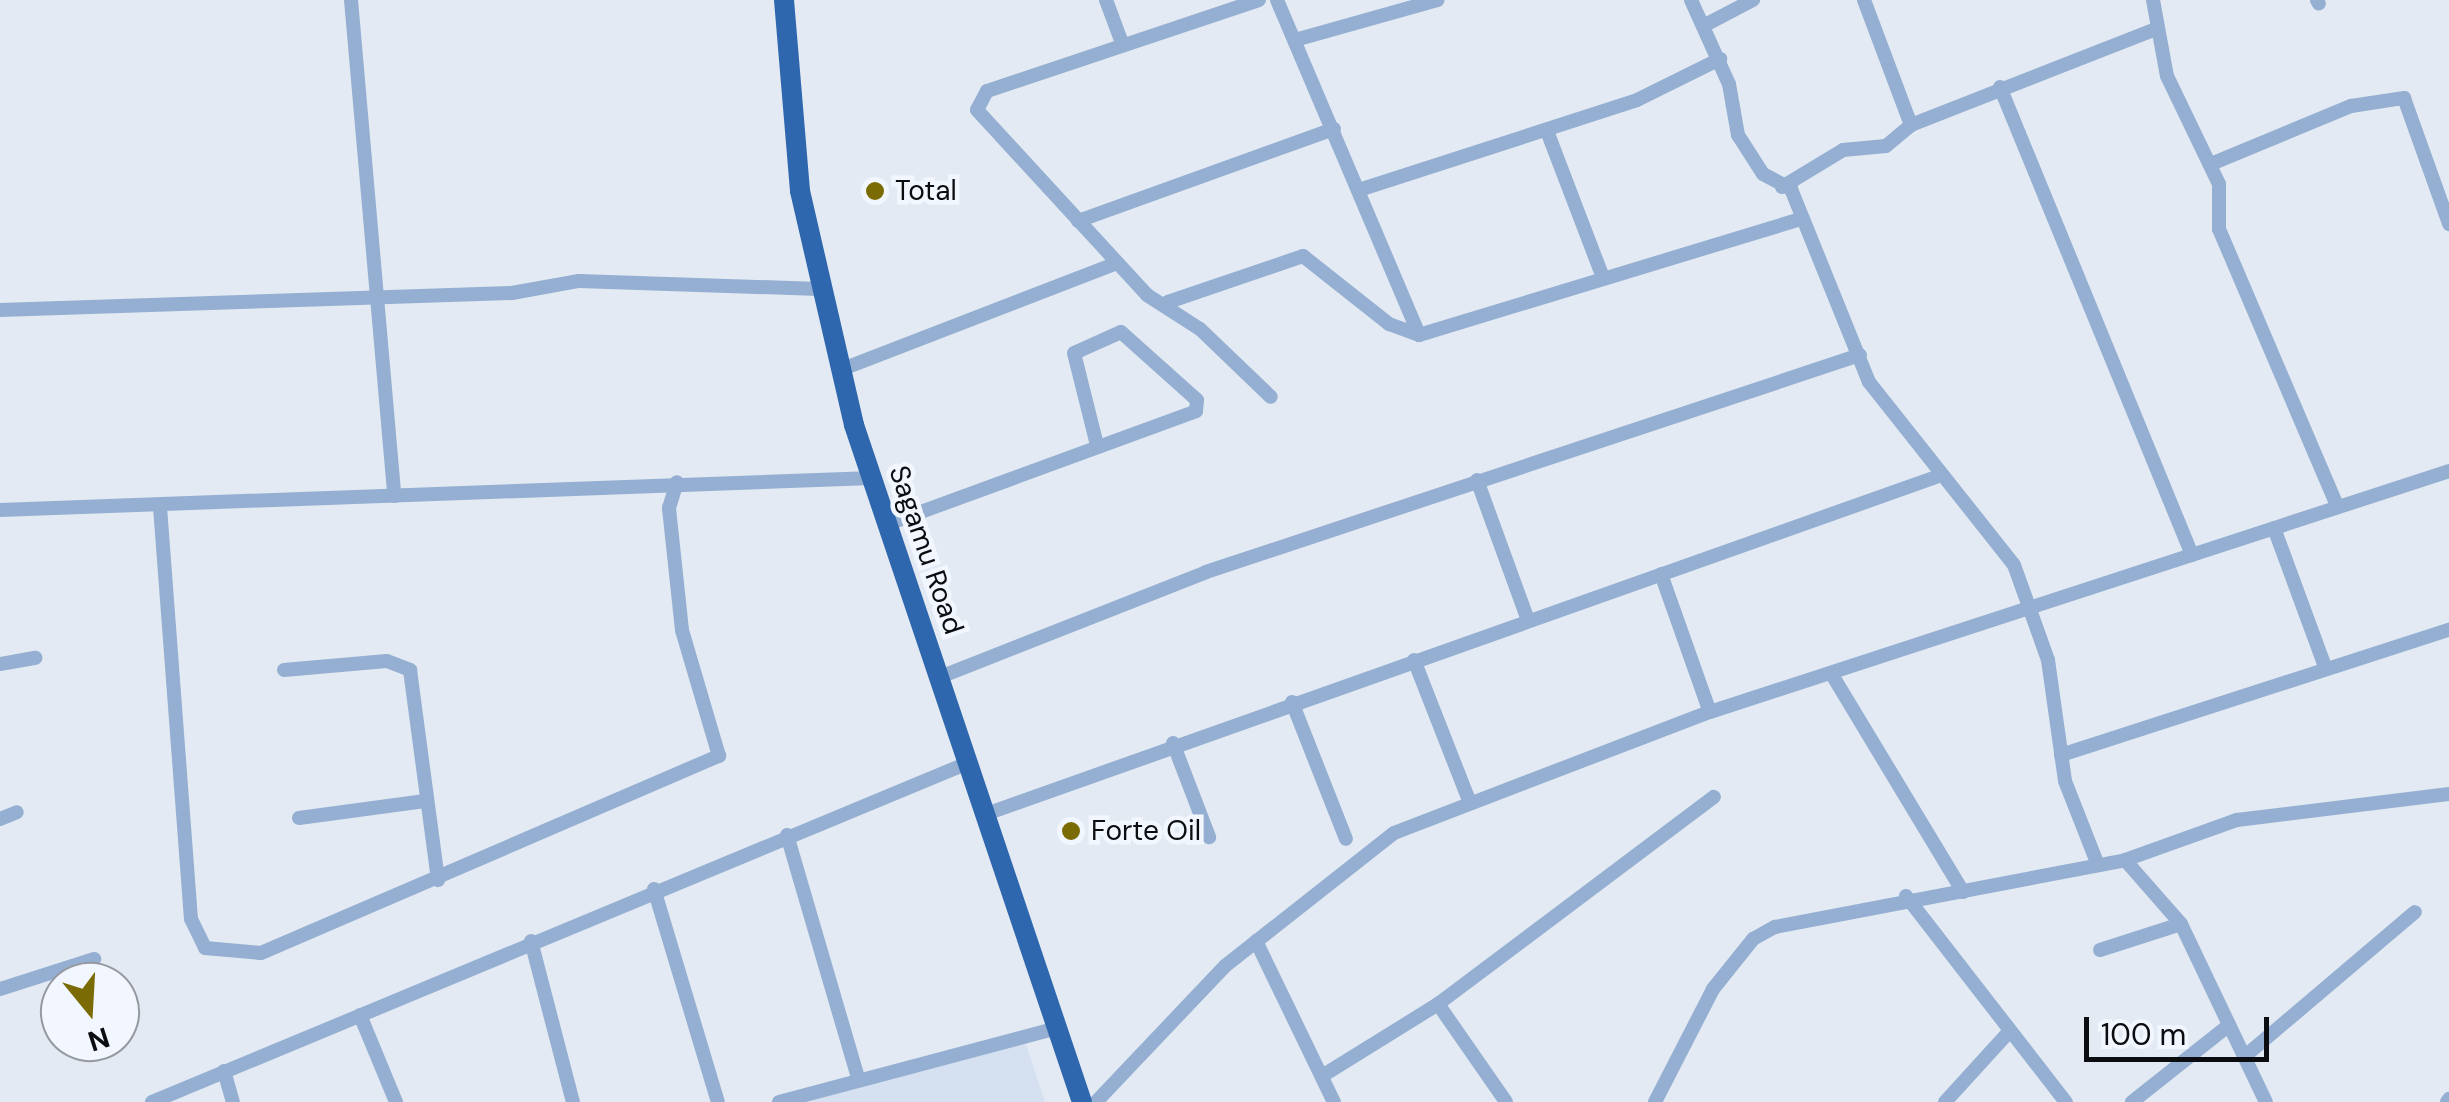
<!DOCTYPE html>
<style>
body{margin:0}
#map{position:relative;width:2449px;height:1102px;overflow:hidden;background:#e3eaf3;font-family:"DM Sans",sans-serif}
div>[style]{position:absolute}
.built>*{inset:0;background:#d5e0f0}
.minor>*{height:14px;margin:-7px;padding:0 7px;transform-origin:7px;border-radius:7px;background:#94afd1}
.highway>*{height:20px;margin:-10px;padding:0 10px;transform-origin:10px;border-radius:10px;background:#2e67ae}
.dots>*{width:28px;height:28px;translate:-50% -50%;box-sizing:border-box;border:5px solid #f2f7ff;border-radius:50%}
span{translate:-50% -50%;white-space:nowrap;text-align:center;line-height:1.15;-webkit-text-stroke:9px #f2f7ff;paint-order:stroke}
.poi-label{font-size:28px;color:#0b0d10}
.left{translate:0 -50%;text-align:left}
.street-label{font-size:28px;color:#0b0d10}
.north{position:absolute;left:40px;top:962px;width:100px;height:100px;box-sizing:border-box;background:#f2f7ff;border:2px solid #96999f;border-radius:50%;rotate:162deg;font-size:28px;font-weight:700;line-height:40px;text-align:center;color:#0b0d10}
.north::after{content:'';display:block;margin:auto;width:35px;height:45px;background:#7b6b04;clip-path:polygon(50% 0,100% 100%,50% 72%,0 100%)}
.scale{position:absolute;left:2084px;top:1017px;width:185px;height:45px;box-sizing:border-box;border:5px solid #0b0d10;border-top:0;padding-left:12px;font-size:30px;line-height:35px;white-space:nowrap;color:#0b0d10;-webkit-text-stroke:8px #f2f7ff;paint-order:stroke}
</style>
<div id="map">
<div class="built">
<div style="clip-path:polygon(1024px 1038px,1045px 1102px,809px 1102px)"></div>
</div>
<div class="minor">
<div style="left:351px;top:0;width:498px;rotate:85deg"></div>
<div style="left:1106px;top:0;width:46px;rotate:69.6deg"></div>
<div style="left:1259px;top:0;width:287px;rotate:161.5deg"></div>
<div style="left:987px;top:91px;width:21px;rotate:118deg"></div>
<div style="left:977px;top:110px;width:251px;rotate:47.4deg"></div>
<div style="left:1147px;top:295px;width:63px;rotate:32.7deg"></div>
<div style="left:1200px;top:329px;width:98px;rotate:43.8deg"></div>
<div style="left:1277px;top:0;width:364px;rotate:67deg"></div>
<div style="left:1691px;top:0;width:92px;rotate:65.7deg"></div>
<div style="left:1729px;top:84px;width:52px;rotate:80deg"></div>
<div style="left:1738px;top:135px;width:46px;rotate:57.3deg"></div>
<div style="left:1763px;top:174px;width:32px;rotate:28deg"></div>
<div style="left:1791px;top:189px;width:208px;rotate:68deg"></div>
<div style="left:1869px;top:382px;width:233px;rotate:51.6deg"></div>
<div style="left:2014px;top:565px;width:101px;rotate:70.3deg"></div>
<div style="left:2048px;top:660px;width:122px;rotate:82deg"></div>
<div style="left:2065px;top:781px;width:90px;rotate:68.6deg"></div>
<div style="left:1864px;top:0;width:134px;rotate:69.4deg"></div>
<div style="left:2153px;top:0;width:77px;rotate:79.6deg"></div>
<div style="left:2167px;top:76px;width:120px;rotate:64.3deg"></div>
<div style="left:2219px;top:184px;width:45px;rotate:90deg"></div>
<div style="left:2219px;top:229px;width:301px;rotate:66.9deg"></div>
<div style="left:2317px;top:0;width:4px;rotate:63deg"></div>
<div style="left:1707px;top:24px;width:52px;rotate:-27.6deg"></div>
<div style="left:1295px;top:40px;width:148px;rotate:-15.7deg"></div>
<div style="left:2000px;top:87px;width:506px;rotate:67.69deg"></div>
<div style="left:1547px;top:131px;width:154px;rotate:69.1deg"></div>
<div style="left:2211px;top:164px;width:152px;rotate:-22.5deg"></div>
<div style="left:2351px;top:106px;width:54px;rotate:-8.6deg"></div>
<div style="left:2404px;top:98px;width:134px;rotate:70.3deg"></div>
<div style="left:1782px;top:187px;width:71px;rotate:-31.2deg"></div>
<div style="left:1843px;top:150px;width:43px;rotate:-5.3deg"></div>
<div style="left:1886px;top:146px;width:33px;rotate:-40deg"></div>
<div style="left:1911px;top:125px;width:261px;rotate:-21.4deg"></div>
<div style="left:1362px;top:189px;width:289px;rotate:-17.9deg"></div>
<div style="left:1637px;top:100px;width:93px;rotate:-26.3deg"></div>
<div style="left:1078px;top:221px;width:272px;rotate:-19.8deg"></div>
<div style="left:1168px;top:302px;width:143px;rotate:-18.8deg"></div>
<div style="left:1303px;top:256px;width:110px;rotate:38.3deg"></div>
<div style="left:1389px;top:324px;width:32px;rotate:20deg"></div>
<div style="left:1419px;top:335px;width:398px;rotate:-16.9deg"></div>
<div style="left:0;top:310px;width:512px;rotate:-1.9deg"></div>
<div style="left:512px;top:293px;width:68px;rotate:-10.2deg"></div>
<div style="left:579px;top:281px;width:240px;rotate:1.9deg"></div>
<div style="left:840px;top:370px;width:297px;rotate:-21.1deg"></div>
<div style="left:1477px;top:480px;width:149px;rotate:70deg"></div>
<div style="left:160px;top:507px;width:413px;rotate:85.7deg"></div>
<div style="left:191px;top:919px;width:32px;rotate:64deg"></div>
<div style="left:205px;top:948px;width:56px;rotate:5.1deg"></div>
<div style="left:261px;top:953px;width:499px;rotate:-23.3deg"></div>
<div style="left:719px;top:756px;width:131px;rotate:-106.4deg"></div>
<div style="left:682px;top:630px;width:123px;rotate:-96.1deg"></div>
<div style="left:669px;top:508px;width:27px;rotate:-73deg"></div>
<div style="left:0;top:510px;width:873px;rotate:-2.1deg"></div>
<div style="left:888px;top:524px;width:328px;rotate:-20.1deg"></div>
<div style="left:1196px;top:411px;width:11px;rotate:-85deg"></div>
<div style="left:1197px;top:400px;width:102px;rotate:-138.2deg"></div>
<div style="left:1121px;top:332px;width:51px;rotate:155.9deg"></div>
<div style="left:1074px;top:353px;width:95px;rotate:76deg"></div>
<div style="left:2274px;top:528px;width:150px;rotate:69.8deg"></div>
<div style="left:1661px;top:574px;width:146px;rotate:70.5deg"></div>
<div style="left:1414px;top:660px;width:150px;rotate:68.6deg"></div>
<div style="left:0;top:664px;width:36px;rotate:-10deg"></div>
<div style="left:284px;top:670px;width:103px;rotate:-5deg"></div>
<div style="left:387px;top:661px;width:25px;rotate:21deg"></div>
<div style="left:410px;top:670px;width:212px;rotate:82.4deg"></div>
<div style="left:940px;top:677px;width:286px;rotate:-21.5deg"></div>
<div style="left:1206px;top:572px;width:689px;rotate:-18.36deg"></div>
<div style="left:1834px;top:678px;width:250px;rotate:58.9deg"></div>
<div style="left:1292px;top:702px;width:147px;rotate:68.5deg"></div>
<div style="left:1173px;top:743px;width:101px;rotate:69deg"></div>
<div style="left:2061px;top:755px;width:408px;rotate:-17.9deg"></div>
<div style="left:986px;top:814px;width:1008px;rotate:-19.53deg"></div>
<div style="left:299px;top:818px;width:127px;rotate:-7.7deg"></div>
<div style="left:0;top:819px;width:18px;rotate:-22deg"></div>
<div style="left:787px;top:835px;width:253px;rotate:73.7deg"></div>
<div style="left:2125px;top:860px;width:85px;rotate:48.8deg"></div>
<div style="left:2181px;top:924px;width:197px;rotate:64.5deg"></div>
<div style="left:654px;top:889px;width:222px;rotate:73.3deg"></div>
<div style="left:1906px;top:896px;width:261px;rotate:52.2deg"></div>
<div style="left:531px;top:941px;width:166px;rotate:75.4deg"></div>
<div style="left:1256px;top:941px;width:179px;rotate:64.2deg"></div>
<div style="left:2100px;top:950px;width:85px;rotate:-17.8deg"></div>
<div style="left:0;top:989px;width:99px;rotate:-17.7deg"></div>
<div style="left:1438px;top:1004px;width:119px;rotate:55.2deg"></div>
<div style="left:360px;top:1015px;width:94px;rotate:67.5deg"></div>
<div style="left:2244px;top:1057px;width:224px;rotate:-40.3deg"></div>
<div style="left:224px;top:1071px;width:32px;rotate:74deg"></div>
<div style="left:1322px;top:1076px;width:137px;rotate:-31.8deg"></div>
<div style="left:1438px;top:1004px;width:345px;rotate:-36.9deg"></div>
<div style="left:152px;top:1102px;width:886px;rotate:-22.57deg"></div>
<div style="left:779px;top:1102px;width:288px;rotate:-14.9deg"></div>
<div style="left:1096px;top:1102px;width:187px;rotate:-46.5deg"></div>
<div style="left:1225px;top:966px;width:215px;rotate:-38.2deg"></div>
<div style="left:1394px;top:833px;width:338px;rotate:-21deg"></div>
<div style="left:1710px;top:712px;width:777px;rotate:-18.06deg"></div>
<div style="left:1655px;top:1102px;width:127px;rotate:-62.8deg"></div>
<div style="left:1713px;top:989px;width:64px;rotate:-51.3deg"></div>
<div style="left:1753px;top:939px;width:25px;rotate:-29deg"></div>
<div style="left:1775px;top:927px;width:356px;rotate:-10.8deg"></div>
<div style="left:2125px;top:860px;width:119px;rotate:-19.7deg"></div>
<div style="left:2237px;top:820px;width:214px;rotate:-7deg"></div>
<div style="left:1945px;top:1102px;width:93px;rotate:-47.6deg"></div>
<div style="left:2132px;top:1102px;width:124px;rotate:-38.4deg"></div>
<div style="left:2447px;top:1102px;width:4px;rotate:-56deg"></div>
</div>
<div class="highway">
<div style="left:784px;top:0;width:192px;rotate:85.2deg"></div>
<div style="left:800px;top:191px;width:240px;rotate:77deg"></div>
<div style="left:854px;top:425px;width:714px;rotate:71.39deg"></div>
</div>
<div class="dots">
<div style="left:875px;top:191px;background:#7b6b04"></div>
<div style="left:1071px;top:831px;background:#7b6b04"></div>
</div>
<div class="poi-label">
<span class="left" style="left:895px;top:191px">Total</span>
<span class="left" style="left:1091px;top:831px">Forte Oil</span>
</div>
<div class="street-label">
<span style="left:926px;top:550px;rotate:71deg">Sagamu Road</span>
</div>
<div class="north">N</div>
<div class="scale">100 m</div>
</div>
